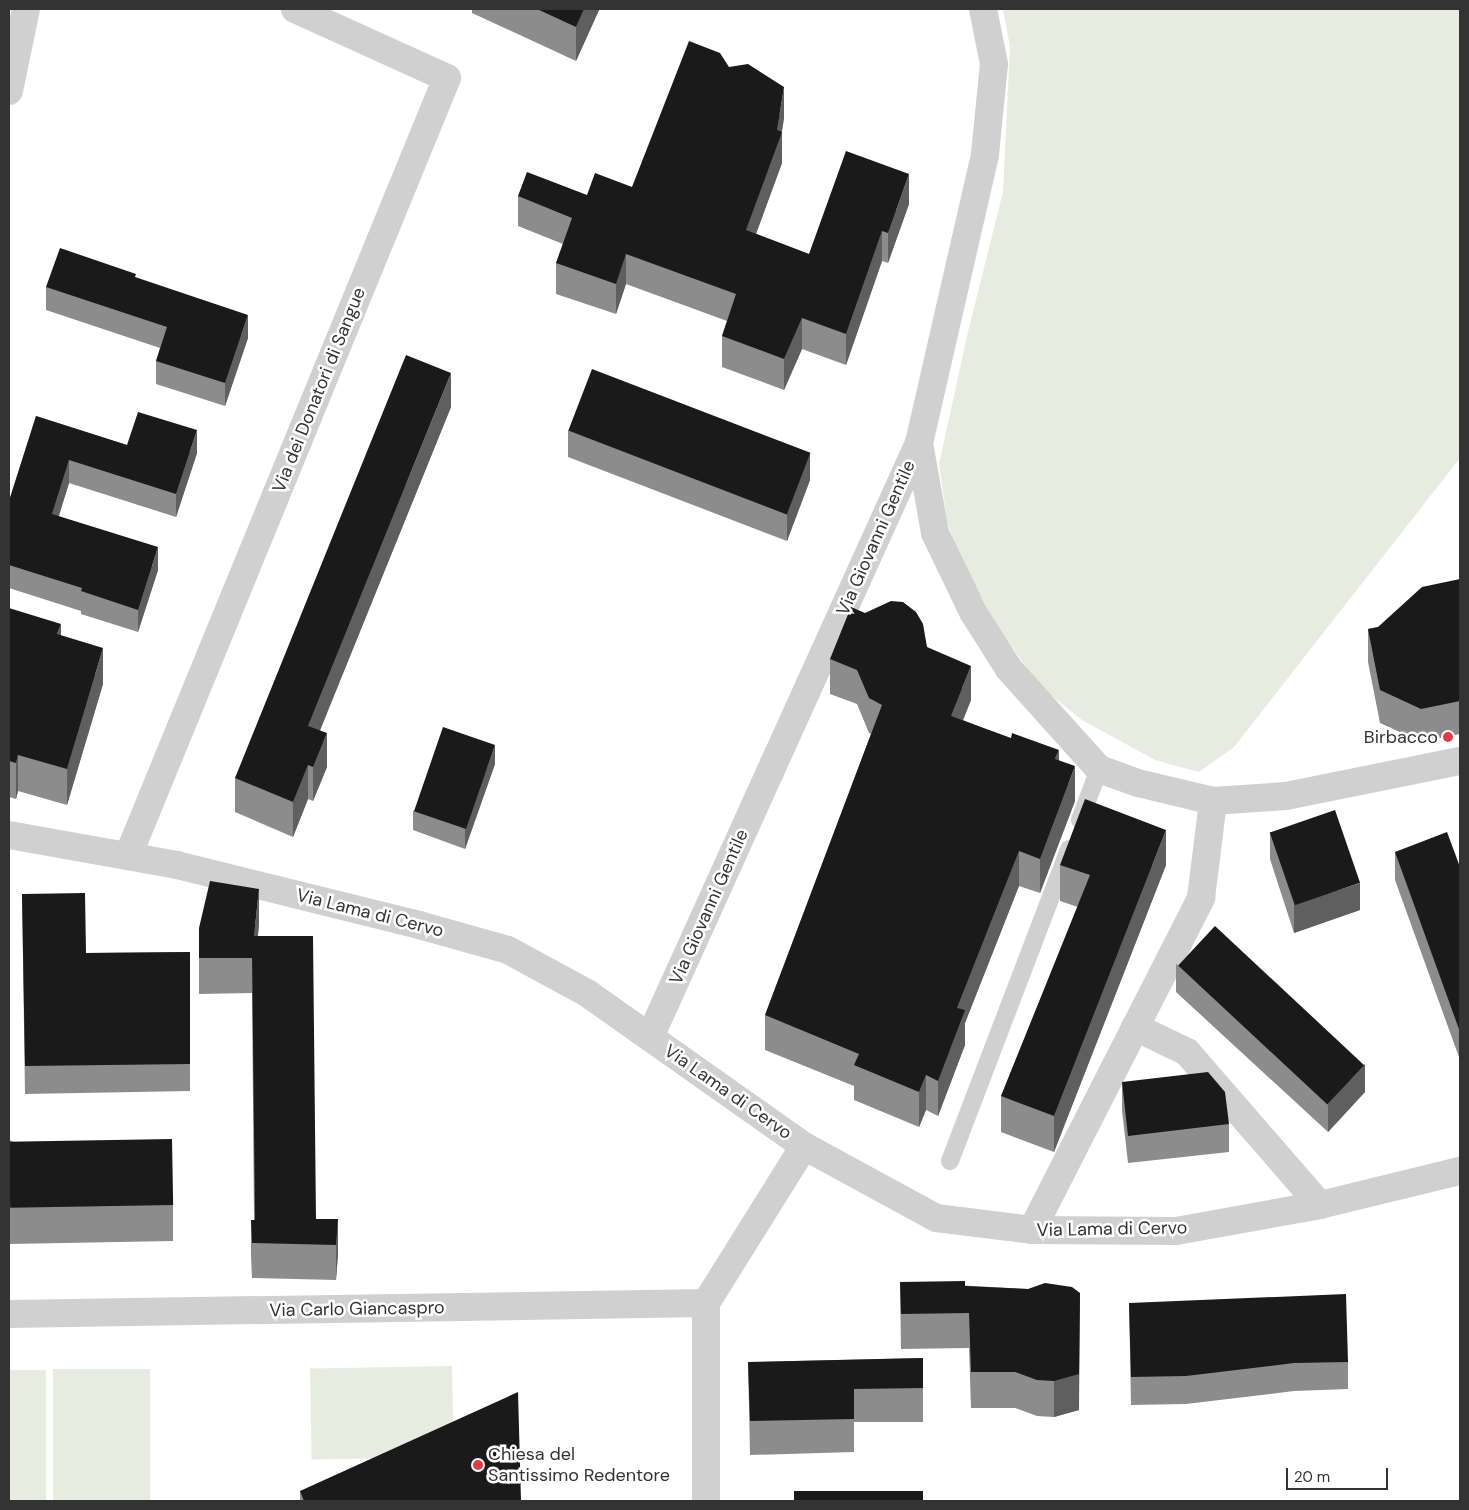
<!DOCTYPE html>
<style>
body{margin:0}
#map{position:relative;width:1469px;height:1510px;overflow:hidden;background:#fff;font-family:"DM Sans",sans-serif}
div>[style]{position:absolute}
.green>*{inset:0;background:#e6ecdf;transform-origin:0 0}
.service>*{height:18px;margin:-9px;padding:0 9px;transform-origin:9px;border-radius:9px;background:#d0d0d0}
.minor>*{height:28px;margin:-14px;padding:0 14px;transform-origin:14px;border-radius:14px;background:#d0d0d0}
.wall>*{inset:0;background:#8c8c8c}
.shaded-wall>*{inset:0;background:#5f5f5f}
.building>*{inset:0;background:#1a1a1a;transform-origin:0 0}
.dots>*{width:14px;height:14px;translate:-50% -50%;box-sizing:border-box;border:2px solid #fff;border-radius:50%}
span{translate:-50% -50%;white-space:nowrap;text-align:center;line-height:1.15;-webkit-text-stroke:5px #fff;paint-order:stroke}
.street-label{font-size:18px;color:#333}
.poi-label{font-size:18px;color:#333}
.right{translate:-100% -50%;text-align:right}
.left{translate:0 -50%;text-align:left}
.frame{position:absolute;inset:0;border:10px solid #333;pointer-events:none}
.scale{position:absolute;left:1286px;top:1468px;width:102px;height:22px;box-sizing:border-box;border:2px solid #333;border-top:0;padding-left:6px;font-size:15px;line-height:18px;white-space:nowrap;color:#333;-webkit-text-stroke:4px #fff;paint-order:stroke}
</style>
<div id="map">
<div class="green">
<div style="clip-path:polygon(1003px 9px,1460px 9px,1460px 458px,1234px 747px,1199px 772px,1155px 760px,1082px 720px,1038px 685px,996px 623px,959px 557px,947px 521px,939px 464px,967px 336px,1003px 192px,1010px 47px)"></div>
<div style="left:452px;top:1366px;width:91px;height:142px;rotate:89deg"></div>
<div style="left:150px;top:1369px;width:132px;height:97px;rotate:90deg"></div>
<div style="left:9px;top:1370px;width:37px;height:131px"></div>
</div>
<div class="service">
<div style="left:1080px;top:820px;width:54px;rotate:-69.6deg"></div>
<div style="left:950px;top:1161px;width:334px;rotate:-69.1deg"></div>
</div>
<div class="minor">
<div style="left:9px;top:91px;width:84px;rotate:-78.3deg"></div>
<div style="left:919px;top:443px;width:91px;rotate:79.9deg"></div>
<div style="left:935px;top:533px;width:88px;rotate:64.3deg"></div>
<div style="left:973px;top:612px;width:67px;rotate:57.7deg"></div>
<div style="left:1009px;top:669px;width:135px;rotate:48deg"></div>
<div style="left:1099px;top:769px;width:41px;rotate:19.7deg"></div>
<div style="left:1138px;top:783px;width:77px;rotate:13.5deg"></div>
<div style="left:1213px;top:801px;width:73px;rotate:-3.9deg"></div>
<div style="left:1286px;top:796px;width:177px;rotate:-11.4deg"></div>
<div style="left:9px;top:835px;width:171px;rotate:10.1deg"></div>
<div style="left:177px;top:865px;width:249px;rotate:13.9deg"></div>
<div style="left:419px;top:925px;width:92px;rotate:15.7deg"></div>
<div style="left:508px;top:950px;width:90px;rotate:28.6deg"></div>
<div style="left:587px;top:993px;width:266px;rotate:35.2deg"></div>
<div style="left:804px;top:1146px;width:150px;rotate:28.6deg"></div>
<div style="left:936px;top:1218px;width:97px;rotate:7.1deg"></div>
<div style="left:1032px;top:1230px;width:144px;rotate:0.4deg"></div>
<div style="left:1176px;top:1231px;width:146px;rotate:-10.2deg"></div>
<div style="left:1320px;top:1205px;width:144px;rotate:-13.7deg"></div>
<div style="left:128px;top:856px;width:841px;rotate:-67.71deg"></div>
<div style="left:447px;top:78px;width:167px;rotate:-155.6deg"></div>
<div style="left:1135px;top:1027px;width:58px;rotate:25.7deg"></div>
<div style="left:1187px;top:1052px;width:203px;rotate:49deg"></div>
<div style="left:650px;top:1037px;width:652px;rotate:-65.64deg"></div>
<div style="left:919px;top:443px;width:296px;rotate:-77.1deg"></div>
<div style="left:985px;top:154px;width:90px;rotate:-84.3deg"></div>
<div style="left:994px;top:64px;width:56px;rotate:-101.3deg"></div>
<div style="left:1032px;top:1230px;width:373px;rotate:-63deg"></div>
<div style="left:1201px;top:898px;width:98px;rotate:-82.9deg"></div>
<div style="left:9px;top:1314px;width:697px;rotate:-0.9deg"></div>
<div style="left:706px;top:1501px;width:198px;rotate:-90deg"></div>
<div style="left:706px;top:1303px;width:185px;rotate:-58deg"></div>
</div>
<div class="wall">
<div style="clip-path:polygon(472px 9px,599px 9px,599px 10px,576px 61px,472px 13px)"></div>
<div style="clip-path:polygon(729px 67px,784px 118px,782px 132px,782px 163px,756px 234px,809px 254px,909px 204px,888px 263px,882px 261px,846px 365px,802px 349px,784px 390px,722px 367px,722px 336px,727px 321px,626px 284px,616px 314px,556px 294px,556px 263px,563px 244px,518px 226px,518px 196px,587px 195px,632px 187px)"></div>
<div style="clip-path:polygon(136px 278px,248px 338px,225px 406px,156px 384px,156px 361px,160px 348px,46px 310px,46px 287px)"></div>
<div style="clip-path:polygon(451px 407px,320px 730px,327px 767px,313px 801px,308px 799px,293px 837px,235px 812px,235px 778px)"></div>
<div style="clip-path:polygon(36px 416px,127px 445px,197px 453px,176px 517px,69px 483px,59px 516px,158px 570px,138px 632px,81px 614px,81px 611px,9px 588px,9px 501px)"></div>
<div style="clip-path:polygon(568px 430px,810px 480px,787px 541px,568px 457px)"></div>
<div style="clip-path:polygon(1460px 579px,1460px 734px,1421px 742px,1380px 723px,1368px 662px,1368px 629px,1378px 627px)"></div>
<div style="clip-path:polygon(9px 608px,61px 635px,103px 684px,67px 805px,18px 791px,16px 799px,9px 797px)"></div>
<div style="clip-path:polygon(927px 647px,971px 700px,963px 720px,1059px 760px,1075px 801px,1040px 893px,1019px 886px,965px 1023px,965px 1045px,938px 1116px,926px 1110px,919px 1127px,854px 1100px,854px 1086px,765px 1050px,765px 1015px,871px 734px,869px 733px,857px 704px,830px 694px,830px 659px)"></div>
<div style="clip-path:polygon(495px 764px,465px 849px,413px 830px,413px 811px)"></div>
<div style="clip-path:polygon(1270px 832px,1360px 910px,1294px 933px,1270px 859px)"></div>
<div style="clip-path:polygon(1395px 852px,1460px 867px,1460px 1060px,1395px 880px)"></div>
<div style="clip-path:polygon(1060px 865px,1166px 865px,1054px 1152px,1001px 1132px,1001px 1096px,1078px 907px,1060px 901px)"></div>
<div style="clip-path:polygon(22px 894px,86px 953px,190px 952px,190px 1091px,25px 1094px)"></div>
<div style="clip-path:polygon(259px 924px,258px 936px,316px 1219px,338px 1219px,338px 1254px,336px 1280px,252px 1278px,251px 1255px,251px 1220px,254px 1220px,252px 991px,252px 993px,199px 994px,199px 928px)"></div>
<div style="clip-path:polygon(1176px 964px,1365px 1092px,1328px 1132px,1176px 992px)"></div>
<div style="clip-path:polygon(1122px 1082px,1229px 1124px,1229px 1152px,1128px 1163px,1122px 1110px)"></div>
<div style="clip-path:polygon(9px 1140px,173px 1205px,173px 1241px,9px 1244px)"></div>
<div style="clip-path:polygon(900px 1282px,1028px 1289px,1079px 1410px,1054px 1417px,1037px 1416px,1015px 1408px,971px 1408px,969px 1348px,901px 1349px)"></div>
<div style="clip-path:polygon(1129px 1303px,1348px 1362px,1348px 1389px,1294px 1391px,1186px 1404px,1131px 1405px)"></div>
<div style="clip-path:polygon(923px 1358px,923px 1422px,854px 1422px,854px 1452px,750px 1455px,748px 1362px)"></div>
<div style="clip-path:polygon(300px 1491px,521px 1501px,300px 1501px)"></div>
</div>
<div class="shaded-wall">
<div style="clip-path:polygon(584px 9px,599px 9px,599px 10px,576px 61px,576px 27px)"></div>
<div style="clip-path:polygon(784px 87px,784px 118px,781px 136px,782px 132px,782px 163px,746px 261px,746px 230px,777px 130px)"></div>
<div style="clip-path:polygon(909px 174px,909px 204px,888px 263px,888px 233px)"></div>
<div style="clip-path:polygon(882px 231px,882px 261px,846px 365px,846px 334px)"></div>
<div style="clip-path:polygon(626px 254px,626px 284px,616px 314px,616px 284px)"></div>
<div style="clip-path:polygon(248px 315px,248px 338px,225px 406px,225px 383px)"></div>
<div style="clip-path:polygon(802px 318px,802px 349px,784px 390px,784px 359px)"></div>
<div style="clip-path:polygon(451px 373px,451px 407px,308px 760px,308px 726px)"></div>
<div style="clip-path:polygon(197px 430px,197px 453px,176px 517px,176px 494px)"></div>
<div style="clip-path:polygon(810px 453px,810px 480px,787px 541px,787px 513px)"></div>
<div style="clip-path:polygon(69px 460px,69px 483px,52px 537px,52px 514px)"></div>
<div style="clip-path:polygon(158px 547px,158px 570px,138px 632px,138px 610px)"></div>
<div style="clip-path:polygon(61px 624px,61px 659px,57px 634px)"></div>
<div style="clip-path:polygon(103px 648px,103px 684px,67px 805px,67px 769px)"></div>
<div style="clip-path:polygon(971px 666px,971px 700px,951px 750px,951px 716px)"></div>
<div style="clip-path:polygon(327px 733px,327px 767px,313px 801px,313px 767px)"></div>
<div style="clip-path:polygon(495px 745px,495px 764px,465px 849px,465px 830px)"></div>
<div style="clip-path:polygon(1059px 750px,1059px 785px,1055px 759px)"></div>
<div style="clip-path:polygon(18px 755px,18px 791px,16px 799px,16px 763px)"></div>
<div style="clip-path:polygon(308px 765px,308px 799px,293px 837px,293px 802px)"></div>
<div style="clip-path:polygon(1075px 766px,1075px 801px,1040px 893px,1040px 859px)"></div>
<div style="clip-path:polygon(1166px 830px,1166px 865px,1054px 1152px,1054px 1116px)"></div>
<div style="clip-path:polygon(1019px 851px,1019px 886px,965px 1023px,965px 1045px,938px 1116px,938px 1081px,957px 1008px)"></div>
<div style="clip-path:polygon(1360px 883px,1360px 910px,1294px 933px,1294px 905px)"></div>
<div style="clip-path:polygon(259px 889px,259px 924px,254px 972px,254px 936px)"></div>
<div style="clip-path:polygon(1365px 1064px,1365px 1092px,1328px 1132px,1328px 1104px)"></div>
<div style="clip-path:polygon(926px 1075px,926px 1110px,919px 1127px,919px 1092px)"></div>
<div style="clip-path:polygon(338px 1219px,338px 1254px,336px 1280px,336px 1245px)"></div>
<div style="clip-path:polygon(1080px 1293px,1079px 1410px,1054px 1417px,1054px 1381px)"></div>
</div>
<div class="building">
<div style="clip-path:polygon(537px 9px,584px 9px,576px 27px)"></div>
<div style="clip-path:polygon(689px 41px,720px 53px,729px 67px,748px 64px,784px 87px,777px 130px,782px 132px,746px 230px,809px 254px,846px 151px,909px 174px,888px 233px,882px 231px,846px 334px,802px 318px,784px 359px,722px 336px,736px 294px,626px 254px,616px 284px,556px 263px,572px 218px,518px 196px,527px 172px,587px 195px,595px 173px,632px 187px)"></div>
<div style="clip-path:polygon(60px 248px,136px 274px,135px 277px,248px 315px,225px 383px,156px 361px,167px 327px,46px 287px)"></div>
<div style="clip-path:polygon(406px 355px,451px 373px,308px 726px,327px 733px,313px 767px,308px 765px,293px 802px,235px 778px)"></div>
<div style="left:592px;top:369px;width:234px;height:66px;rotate:21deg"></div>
<div style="clip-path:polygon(138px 412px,197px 430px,176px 494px,69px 460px,52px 514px,158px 547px,138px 610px,81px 591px,82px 588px,9px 565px,9px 501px,36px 416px,127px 445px)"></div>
<div style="clip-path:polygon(1460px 579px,1460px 701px,1421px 709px,1380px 690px,1368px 629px,1378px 627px,1422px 587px)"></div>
<div style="clip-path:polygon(891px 601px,903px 602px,916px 612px,923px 624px,927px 647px,971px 666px,951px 716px,1011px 738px,1012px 733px,1059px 750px,1055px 759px,1075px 766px,1040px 859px,1019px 851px,957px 1008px,965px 1010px,938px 1081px,926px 1075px,919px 1092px,854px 1065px,859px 1054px,765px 1015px,882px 705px,869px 698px,857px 670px,830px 659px,851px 607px,865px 613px)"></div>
<div style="clip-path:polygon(9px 608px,61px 624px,57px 634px,103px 648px,67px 769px,18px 755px,16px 763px,9px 761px)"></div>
<div style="left:443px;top:727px;width:55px;height:89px;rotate:19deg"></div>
<div style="clip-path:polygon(1085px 799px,1166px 830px,1054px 1116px,1001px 1096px,1090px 875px,1060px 865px)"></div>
<div style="left:1335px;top:810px;width:77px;height:69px;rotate:71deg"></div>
<div style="clip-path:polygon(1447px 832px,1460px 867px,1460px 1032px,1395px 852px)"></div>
<div style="clip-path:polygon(210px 881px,259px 889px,254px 936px,313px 936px,316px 1219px,338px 1219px,336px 1245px,252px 1243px,251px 1220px,255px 1220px,252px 955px,252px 958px,199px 958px,199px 928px)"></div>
<div style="clip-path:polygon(85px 893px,86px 953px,190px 952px,190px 1064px,25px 1066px,22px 894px)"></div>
<div style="left:1215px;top:926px;width:204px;height:54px;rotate:43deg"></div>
<div style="clip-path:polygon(1208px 1072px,1225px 1092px,1229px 1124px,1128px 1136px,1122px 1082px)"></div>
<div style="left:172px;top:1139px;width:66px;height:163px;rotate:89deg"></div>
<div style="clip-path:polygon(965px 1281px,965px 1286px,1028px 1289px,1045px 1283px,1072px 1287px,1080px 1293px,1079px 1374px,1054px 1381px,1037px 1380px,1015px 1372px,971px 1372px,969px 1313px,901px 1314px,900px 1282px)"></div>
<div style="clip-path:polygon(1346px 1294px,1348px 1362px,1294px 1363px,1186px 1376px,1131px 1377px,1129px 1303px)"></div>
<div style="clip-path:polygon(923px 1358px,923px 1388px,854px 1389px,854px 1419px,750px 1421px,748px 1362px)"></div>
<div style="clip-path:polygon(518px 1392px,521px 1501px,304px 1501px,300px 1491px)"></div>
<div style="left:794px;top:1491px;width:129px;height:10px"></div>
</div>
<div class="dots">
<div style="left:1448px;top:737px;background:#e63946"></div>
<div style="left:478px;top:1465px;background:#e63946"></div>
</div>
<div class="street-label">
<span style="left:319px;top:390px;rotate:-68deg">Via dei Donatori di Sangue</span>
<span style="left:876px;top:538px;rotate:-66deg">Via Giovanni Gentile</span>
<span style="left:709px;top:907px;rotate:-66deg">Via Giovanni Gentile</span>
<span style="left:370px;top:913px;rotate:14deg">Via Lama di Cervo</span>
<span style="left:728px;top:1092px;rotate:35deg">Via Lama di Cervo</span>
<span style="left:1112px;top:1229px;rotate:-1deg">Via Lama di Cervo</span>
<span style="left:357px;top:1309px;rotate:-1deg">Via Carlo Giancaspro</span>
</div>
<div class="poi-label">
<span class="right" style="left:1438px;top:737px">Birbacco</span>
<span class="left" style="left:488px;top:1465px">Chiesa del<br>Santissimo Redentore</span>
</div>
<div class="frame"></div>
<div class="scale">20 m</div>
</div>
